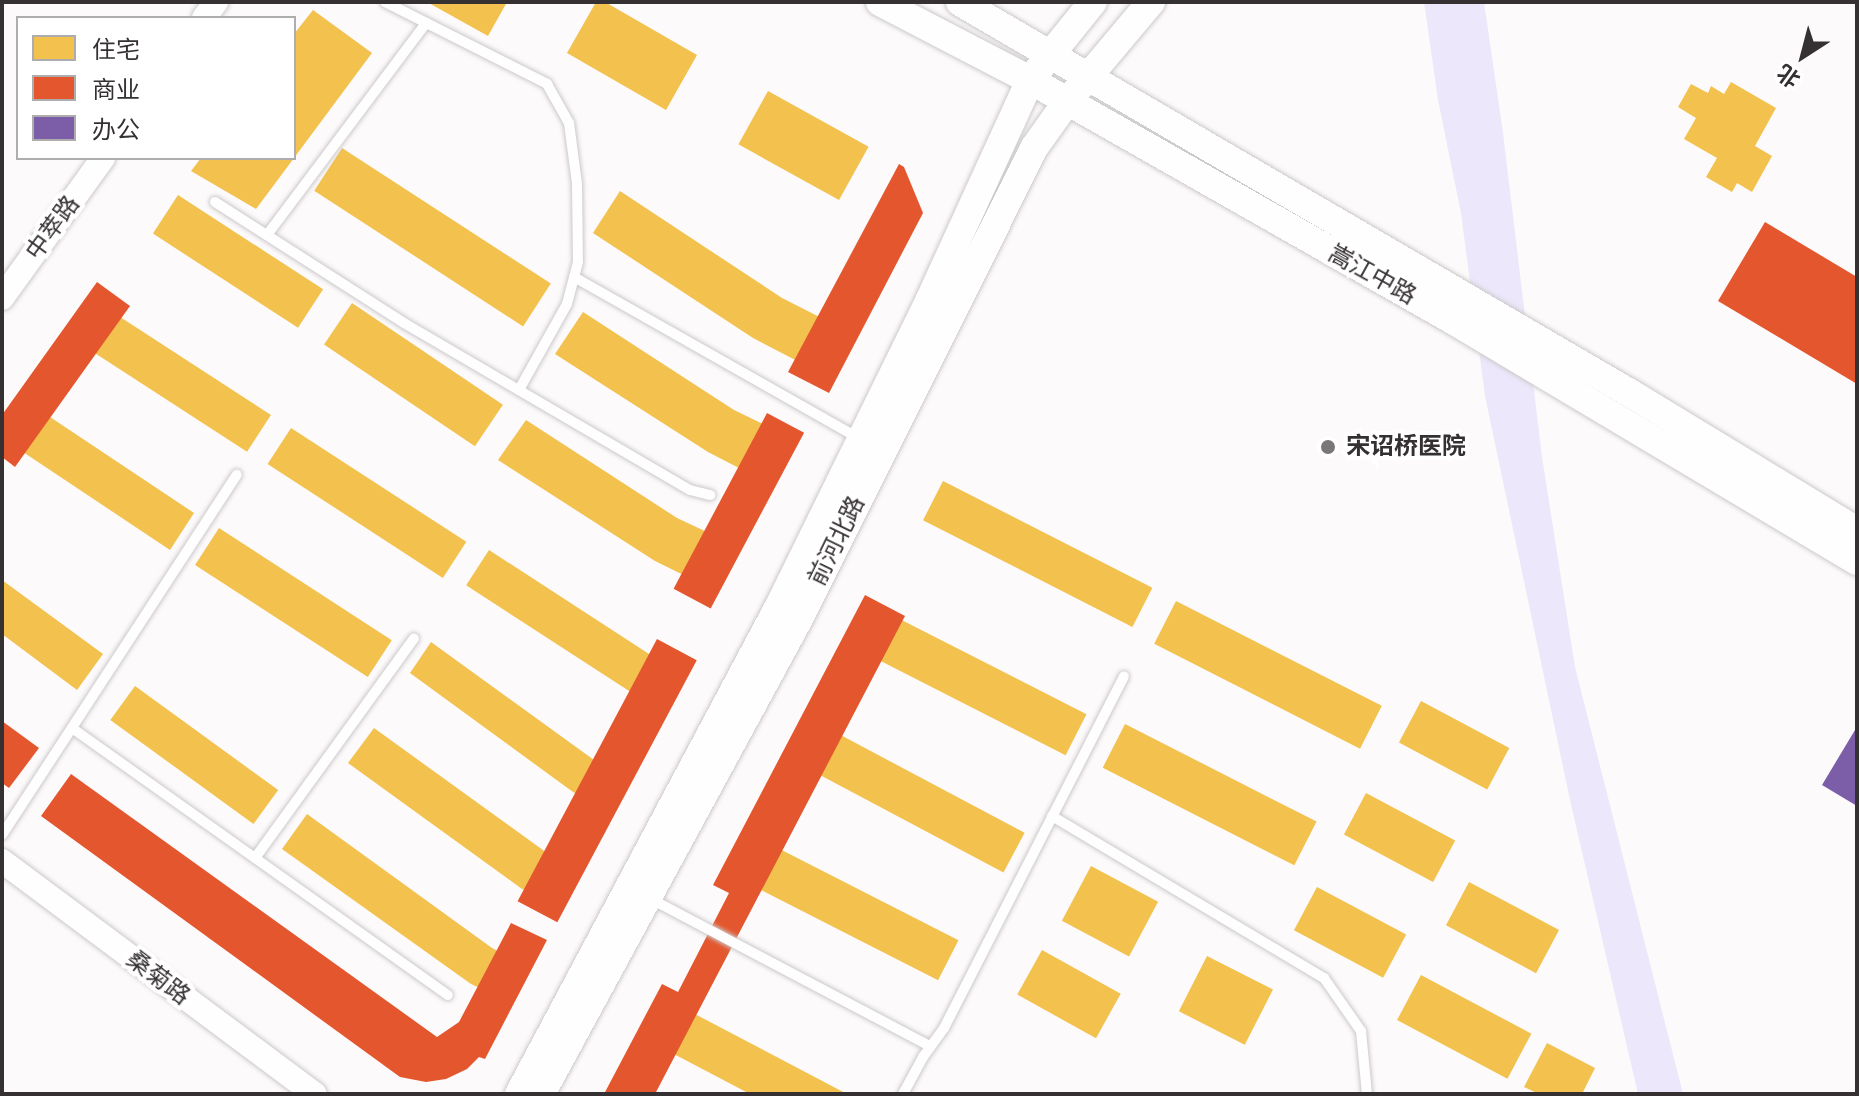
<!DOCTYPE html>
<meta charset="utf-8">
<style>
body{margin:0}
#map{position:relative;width:1859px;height:1096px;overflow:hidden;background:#fdfafb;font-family:"Nunito Sans","Noto Sans SC",sans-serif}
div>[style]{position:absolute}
.water>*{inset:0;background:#ece7fa}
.homes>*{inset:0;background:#f2c14e;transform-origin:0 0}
.shops>*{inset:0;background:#e4572e;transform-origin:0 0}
.offices>*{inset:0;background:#7b5ea7}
.roads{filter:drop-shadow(0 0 2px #ccc9ca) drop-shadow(0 0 2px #ccc9ca)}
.service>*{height:10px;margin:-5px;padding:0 5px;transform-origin:5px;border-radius:5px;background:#fffefe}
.tertiary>*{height:24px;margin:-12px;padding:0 12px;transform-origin:12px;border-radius:12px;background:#fffefe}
.secondary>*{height:28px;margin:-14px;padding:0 14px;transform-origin:14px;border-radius:14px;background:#fffefe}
.dots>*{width:22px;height:22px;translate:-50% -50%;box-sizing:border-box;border:4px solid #fff;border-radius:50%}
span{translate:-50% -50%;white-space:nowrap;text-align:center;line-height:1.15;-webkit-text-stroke:8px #fff;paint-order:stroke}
.street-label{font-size:24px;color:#353032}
.poi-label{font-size:24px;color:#353032;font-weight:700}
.left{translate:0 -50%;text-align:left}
.frame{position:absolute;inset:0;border:4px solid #353032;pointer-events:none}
.legend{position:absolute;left:16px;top:16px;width:280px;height:144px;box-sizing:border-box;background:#fff;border:2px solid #aeacad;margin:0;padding:10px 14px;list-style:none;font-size:24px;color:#353032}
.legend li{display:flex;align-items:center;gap:16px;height:40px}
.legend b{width:40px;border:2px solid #aeacad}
.north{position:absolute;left:1763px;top:16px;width:80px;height:80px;-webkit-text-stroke:6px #fff;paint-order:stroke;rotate:216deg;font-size:22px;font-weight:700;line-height:32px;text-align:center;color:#353032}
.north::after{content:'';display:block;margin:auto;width:28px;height:36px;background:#353032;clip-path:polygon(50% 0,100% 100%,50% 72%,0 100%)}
</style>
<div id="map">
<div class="water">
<div style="clip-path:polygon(1424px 2px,1484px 2px,1503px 133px,1542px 457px,1575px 667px,1683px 1094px,1638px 1094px,1570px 800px,1485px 396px,1461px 213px,1438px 100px)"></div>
</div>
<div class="homes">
<div style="clip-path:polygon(427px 2px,507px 2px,488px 36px)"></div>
<div style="clip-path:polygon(596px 2px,605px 2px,697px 55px,666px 110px,567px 53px)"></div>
<div style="clip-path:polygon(313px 10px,372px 53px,294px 158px,294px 34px)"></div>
<div style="clip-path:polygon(1731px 82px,1776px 108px,1755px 146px,1772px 156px,1752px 192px,1737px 183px,1732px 192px,1706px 177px,1717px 158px,1684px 139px,1696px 118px,1678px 107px,1691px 84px,1708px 93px,1711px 86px,1724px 94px)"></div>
<div style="left:768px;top:91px;width:115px;height:61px;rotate:29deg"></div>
<div style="left:342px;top:148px;width:249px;height:51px;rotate:33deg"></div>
<div style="clip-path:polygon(201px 158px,294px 158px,256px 209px,191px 171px)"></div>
<div style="clip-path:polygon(620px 191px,782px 298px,853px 334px,830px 378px,753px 338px,593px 233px)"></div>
<div style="left:178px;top:195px;width:173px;height:46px;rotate:33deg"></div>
<div style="clip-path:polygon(1782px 236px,1857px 281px,1857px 331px,1760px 274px)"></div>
<div style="left:94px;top:300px;width:211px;height:44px;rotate:33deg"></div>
<div style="left:352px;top:303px;width:182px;height:50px;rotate:34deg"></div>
<div style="clip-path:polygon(583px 312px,734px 410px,794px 439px,772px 485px,708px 452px,555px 354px)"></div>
<div style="clip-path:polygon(23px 399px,194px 513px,170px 550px,2px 438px,2px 430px)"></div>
<div style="clip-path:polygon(526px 420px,677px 518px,739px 547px,716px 591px,655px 561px,498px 460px)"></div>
<div style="left:291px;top:428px;width:209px;height:43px;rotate:33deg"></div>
<div style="left:943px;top:481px;width:235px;height:44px;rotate:27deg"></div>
<div style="left:219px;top:528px;width:206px;height:44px;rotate:33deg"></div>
<div style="left:489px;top:550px;width:227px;height:42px;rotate:33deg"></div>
<div style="clip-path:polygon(2px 580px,103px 654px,77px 690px,2px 634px)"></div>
<div style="left:1176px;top:601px;width:231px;height:48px;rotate:27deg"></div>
<div style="left:878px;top:608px;width:234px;height:46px;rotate:27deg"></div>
<div style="clip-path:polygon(431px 642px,594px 760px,626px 777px,609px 810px,573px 792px,410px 673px)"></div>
<div style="left:135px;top:686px;width:177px;height:42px;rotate:36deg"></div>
<div style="left:1421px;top:701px;width:100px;height:47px;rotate:28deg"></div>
<div style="left:818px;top:723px;width:234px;height:45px;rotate:28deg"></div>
<div style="left:1125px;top:724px;width:215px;height:49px;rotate:27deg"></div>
<div style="clip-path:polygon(2px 728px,34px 751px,9px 785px,2px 780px)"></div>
<div style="clip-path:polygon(374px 728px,547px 853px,581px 865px,563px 905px,522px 889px,348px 763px)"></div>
<div style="clip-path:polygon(69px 779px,128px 822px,126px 826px,235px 905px,213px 936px,46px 812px)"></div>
<div style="left:1366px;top:793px;width:101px;height:47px;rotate:28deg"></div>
<div style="clip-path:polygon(307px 814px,492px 948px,527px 966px,508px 1001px,471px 984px,282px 849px)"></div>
<div style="left:758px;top:838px;width:225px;height:45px;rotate:27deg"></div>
<div style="left:1091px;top:866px;width:76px;height:62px;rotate:28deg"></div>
<div style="left:1469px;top:882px;width:102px;height:49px;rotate:28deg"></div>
<div style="left:1317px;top:887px;width:101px;height:49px;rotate:28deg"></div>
<div style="left:258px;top:917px;width:209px;height:42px;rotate:36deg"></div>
<div style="left:1042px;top:950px;width:90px;height:51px;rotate:29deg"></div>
<div style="left:1207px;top:956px;width:74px;height:62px;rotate:27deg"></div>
<div style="left:1421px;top:975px;width:125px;height:51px;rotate:28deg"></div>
<div style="clip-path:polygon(672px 1002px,847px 1094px,750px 1094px,651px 1042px)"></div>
<div style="clip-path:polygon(1547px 1043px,1595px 1068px,1582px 1094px,1539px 1094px,1524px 1087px)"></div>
</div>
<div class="shops">
<div style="clip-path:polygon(899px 164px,904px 167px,923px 213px,829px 393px,788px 372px)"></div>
<div style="clip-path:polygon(1765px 222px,1857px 277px,1857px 384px,1718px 301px)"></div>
<div style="clip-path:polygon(97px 282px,130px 306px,15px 467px,2px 457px,2px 415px)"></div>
<div style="left:767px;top:413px;width:42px;height:199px;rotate:28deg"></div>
<div style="clip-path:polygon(865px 595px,905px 616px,655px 1094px,604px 1094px,662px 984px,678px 992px,729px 893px,713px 885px)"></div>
<div style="left:657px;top:639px;width:45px;height:297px;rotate:28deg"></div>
<div style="clip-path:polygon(2px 721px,39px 748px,9px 788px,2px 783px)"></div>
<div style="clip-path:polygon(71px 774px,437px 1037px,459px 1022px,511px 923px,547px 940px,485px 1059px,479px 1057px,467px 1069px,446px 1079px,426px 1082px,400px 1077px,41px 816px)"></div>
</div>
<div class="offices">
<div style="clip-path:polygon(1855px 730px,1857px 732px,1857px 806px,1822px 785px)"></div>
</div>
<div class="roads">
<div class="service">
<div style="left:385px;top:2px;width:182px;rotate:26.8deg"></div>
<div style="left:547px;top:84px;width:45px;rotate:60.6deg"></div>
<div style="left:569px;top:123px;width:62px;rotate:82.5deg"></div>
<div style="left:577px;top:184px;width:78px;rotate:89.3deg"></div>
<div style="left:578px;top:262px;width:43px;rotate:104.7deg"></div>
<div style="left:567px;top:304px;width:98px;rotate:119.2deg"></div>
<div style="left:215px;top:202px;width:224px;rotate:32.6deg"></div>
<div style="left:404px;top:323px;width:331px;rotate:30.3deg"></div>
<div style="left:690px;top:490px;width:21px;rotate:14deg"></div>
<div style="left:267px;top:235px;width:265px;rotate:-53.1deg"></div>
<div style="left:574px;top:277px;width:326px;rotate:29.5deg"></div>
<div style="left:72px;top:728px;width:461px;rotate:35.4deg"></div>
<div style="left:1052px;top:816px;width:317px;rotate:30.8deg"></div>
<div style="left:1324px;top:978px;width:65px;rotate:55.1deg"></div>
<div style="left:1361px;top:1031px;width:63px;rotate:84.6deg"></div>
<div style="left:2px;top:835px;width:430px;rotate:-56.9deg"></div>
<div style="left:255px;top:858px;width:271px;rotate:-54.1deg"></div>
<div style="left:649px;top:898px;width:318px;rotate:27.8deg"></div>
<div style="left:903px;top:1094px;width:42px;rotate:-61.6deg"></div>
<div style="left:923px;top:1057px;width:36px;rotate:-54deg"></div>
<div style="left:944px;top:1028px;width:395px;rotate:-62.9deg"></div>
</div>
<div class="tertiary">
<div style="left:204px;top:18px;width:20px;rotate:-53deg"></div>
<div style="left:2px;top:298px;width:173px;rotate:-54.2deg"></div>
<div style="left:2px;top:861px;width:390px;rotate:36.7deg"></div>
</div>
<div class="secondary">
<div style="left:880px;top:2px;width:169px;rotate:27.5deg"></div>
<div style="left:1030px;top:80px;width:488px;rotate:29.6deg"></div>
<div style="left:1454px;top:321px;width:469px;rotate:30.8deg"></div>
<div style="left:960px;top:2px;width:776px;rotate:30.27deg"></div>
<div style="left:1630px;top:393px;width:266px;rotate:31.3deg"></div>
<div style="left:519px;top:1094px;width:551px;rotate:-61.95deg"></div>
<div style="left:778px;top:608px;width:342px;rotate:-63.8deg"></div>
<div style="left:929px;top:301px;width:243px;rotate:-65.4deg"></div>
<div style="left:1030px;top:80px;width:100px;rotate:-51.1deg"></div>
<div style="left:541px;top:1094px;width:543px;rotate:-61.5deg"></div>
<div style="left:800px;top:617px;width:524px;rotate:-63.48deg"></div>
<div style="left:1034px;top:148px;width:55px;rotate:-54.6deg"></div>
<div style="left:1066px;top:103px;width:132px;rotate:-49.9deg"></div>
</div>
</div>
<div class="dots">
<div style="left:1328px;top:447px;background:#7b7778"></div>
</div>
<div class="street-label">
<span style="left:53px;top:228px;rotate:-54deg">中萃路</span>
<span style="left:1372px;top:275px;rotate:29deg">嵩江中路</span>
<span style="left:837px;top:541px;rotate:-64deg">前河北路</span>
<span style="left:158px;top:978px;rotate:37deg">桑菊路</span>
</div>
<div class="poi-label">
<span class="left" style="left:1346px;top:447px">宋诏桥医院</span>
</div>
<div class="frame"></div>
<ul class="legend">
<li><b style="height:22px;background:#f2c14e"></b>住宅</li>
<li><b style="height:22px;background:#e4572e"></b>商业</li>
<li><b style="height:22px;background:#7b5ea7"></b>办公</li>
</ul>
<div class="north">北</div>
</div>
